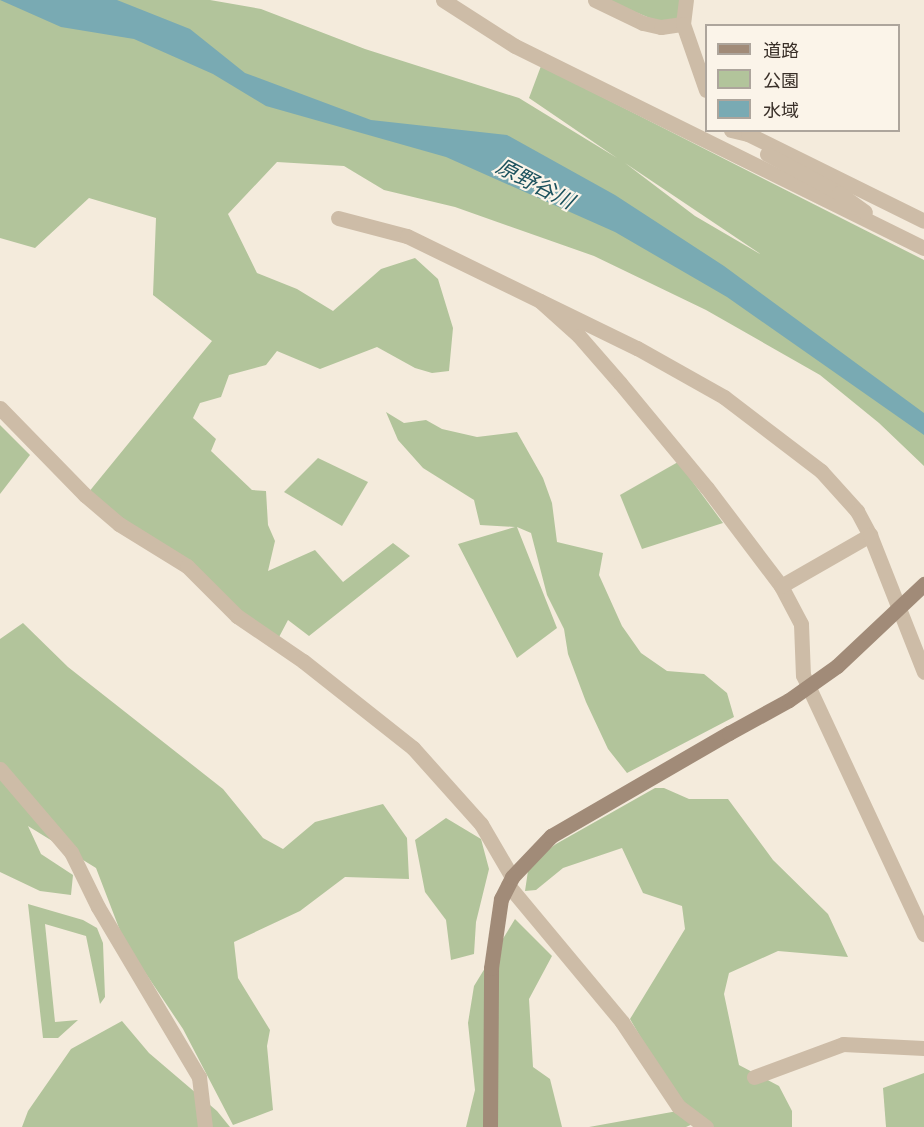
<!DOCTYPE html>
<meta charset="utf-8">
<style>
body{margin:0}
#map{position:relative;width:924px;height:1127px;overflow:hidden;background:#f4ebdc;font-family:"Fira Sans","Noto Sans JP",sans-serif}
div>[style]{position:absolute}
.green>*{inset:0;background:#b2c49b}
.water>*{inset:0;background:#79aab3}
.street>*{height:15px;margin:-7.5px;padding:0 7.5px;transform-origin:7.5px;border-radius:7.5px;background:#cdbca7}
.secondary>*{height:15px;margin:-7.5px;padding:0 7.5px;transform-origin:7.5px;border-radius:7.5px;background:#a18b78}
.secondary-bridge>*{height:15px;margin:-7.5px;padding:0 7.5px;transform-origin:7.5px;border-radius:7.5px;background:#a18b78}
span{translate:-50% -50%;white-space:nowrap;text-align:center;line-height:1.15;-webkit-text-stroke:4.5px #fbf4e9;paint-order:stroke}
.water-label{font-size:21px;color:#1b515d;font-style:italic}
.legend{position:absolute;left:705px;top:24px;width:195px;height:108px;box-sizing:border-box;background:#fbf4e9;border:2px solid #ada59c;margin:0;padding:8px 10px;list-style:none;font-size:18px;color:#392f28}
.legend li{display:flex;align-items:center;gap:12px;height:30px}
.legend b{width:30px;border:2px solid #ada59c}
</style>
<div id="map">
<div class="green">
<div style="clip-path:polygon(evenodd,0 0,210px 0,261px 9px,365px 49px,519px 98px,617px 158px,529px 98px,541px 66px,924px 260px,924px 466px,879px 423px,820px 375px,706px 310px,594px 256px,455px 207px,384px 190px,344px 166px,277px 162px,228px 214px,257px 273px,297px 289px,333px 311px,381px 269px,415px 258px,438px 279px,453px 328px,449px 371px,432px 373px,415px 368px,377px 347px,320px 369px,277px 351px,266px 365px,229px 375px,221px 397px,200px 403px,193px 418px,216px 439px,211px 451px,252px 490px,266px 491px,268px 525px,275px 541px,268px 571px,315px 550px,343px 582px,393px 543px,410px 556px,309px 636px,288px 620px,278px 639px,88px 493px,212px 341px,153px 295px,156px 218px,89px 198px,35px 248px,0 238px,0 0,625px 163px,759px 253px,760px 254px,695px 216px,625px 163px)"></div>
<div style="clip-path:polygon(606px 0,682px 0,679px 20px,662px 23px)"></div>
<div style="clip-path:polygon(386px 412px,404px 423px,426px 420px,442px 429px,477px 437px,517px 432px,543px 478px,552px 503px,557px 542px,603px 553px,599px 575px,622px 626px,641px 653px,667px 671px,704px 674px,727px 693px,734px 717px,627px 773px,608px 749px,586px 702px,568px 654px,564px 629px,547px 595px,531px 533px,517px 527px,557px 628px,517px 658px,458px 544px,515px 527px,480px 525px,474px 500px,423px 468px,398px 440px)"></div>
<div style="clip-path:polygon(0 425px,30px 455px,0 494px)"></div>
<div style="clip-path:polygon(318px 458px,368px 482px,342px 526px,284px 492px)"></div>
<div style="clip-path:polygon(678px 462px,723px 523px,642px 549px,620px 495px)"></div>
<div style="clip-path:polygon(23px 623px,68px 667px,223px 789px,263px 838px,283px 849px,315px 822px,383px 804px,407px 838px,409px 879px,345px 877px,300px 911px,234px 942px,238px 978px,270px 1030px,267px 1046px,273px 1110px,233px 1125px,183px 1029px,124px 941px,96px 868px,28px 826px,41px 854px,73px 875px,71px 895px,40px 891px,0 872px,0 639px)"></div>
<div style="clip-path:polygon(655px 788px,664px 788px,689px 799px,728px 799px,773px 860px,828px 914px,848px 957px,778px 951px,729px 973px,724px 994px,739px 1065px,779px 1086px,792px 1111px,792px 1127px,692px 1127px,701px 1124px,695px 1123px,686px 1127px,589px 1127px,683px 1110px,630px 1019px,685px 929px,682px 906px,643px 893px,622px 848px,563px 868px,536px 890px,525px 891px,529px 864px,556px 844px)"></div>
<div style="clip-path:polygon(446px 818px,481px 839px,489px 869px,476px 922px,474px 954px,451px 960px,446px 920px,425px 892px,415px 840px)"></div>
<div style="clip-path:polygon(28px 904px,83px 920px,97px 928px,103px 943px,105px 997px,100px 1004px,86px 936px,45px 924px,55px 1022px,78px 1020px,58px 1038px,43px 1038px)"></div>
<div style="clip-path:polygon(515px 919px,552px 956px,529px 999px,533px 1067px,550px 1079px,562px 1127px,466px 1127px,475px 1090px,468px 1023px,474px 986px)"></div>
<div style="clip-path:polygon(122px 1021px,149px 1053px,217px 1111px,230px 1127px,22px 1127px,28px 1111px,71px 1049px)"></div>
<div style="clip-path:polygon(924px 1073px,924px 1127px,886px 1127px,883px 1088px)"></div>
</div>
<div class="water">
<div style="clip-path:polygon(0 0,117px 0,190px 29px,245px 73px,371px 120px,507px 135px,615px 195px,724px 266px,924px 413px,924px 435px,727px 297px,615px 232px,446px 157px,266px 106px,213px 74px,134px 39px,61px 27px)"></div>
</div>
<div class="street">
<div style="left:443px;top:0;width:85px;rotate:32.6deg"></div>
<div style="left:515px;top:46px;width:456px;rotate:26.3deg"></div>
<div style="left:595px;top:0;width:53px;rotate:25.6deg"></div>
<div style="left:643px;top:23px;width:18px;rotate:13deg"></div>
<div style="left:661px;top:27px;width:22px;rotate:-8deg"></div>
<div style="left:683px;top:24px;width:24px;rotate:-83deg"></div>
<div style="left:683px;top:24px;width:70px;rotate:70.8deg"></div>
<div style="left:731px;top:130px;width:17px;rotate:13deg"></div>
<div style="left:748px;top:134px;width:196px;rotate:26.3deg"></div>
<div style="left:767px;top:154px;width:82px;rotate:28.4deg"></div>
<div style="left:839px;top:193px;width:32px;rotate:36deg"></div>
<div style="left:338px;top:218px;width:71px;rotate:14.6deg"></div>
<div style="left:407px;top:236px;width:256px;rotate:26deg"></div>
<div style="left:637px;top:348px;width:100px;rotate:29.4deg"></div>
<div style="left:724px;top:397px;width:122px;rotate:37.3deg"></div>
<div style="left:821px;top:471px;width:54px;rotate:48deg"></div>
<div style="left:857px;top:511px;width:27px;rotate:62deg"></div>
<div style="left:540px;top:301px;width:52px;rotate:41.9deg"></div>
<div style="left:579px;top:336px;width:62px;rotate:48.9deg"></div>
<div style="left:620px;top:383px;width:136px;rotate:50.4deg"></div>
<div style="left:707px;top:488px;width:123px;rotate:52.9deg"></div>
<div style="left:781px;top:586px;width:43px;rotate:62.2deg"></div>
<div style="left:801px;top:624px;width:51px;rotate:87.8deg"></div>
<div style="left:803px;top:675px;width:286px;rotate:65deg"></div>
<div style="left:0;top:408px;width:122px;rotate:45.7deg"></div>
<div style="left:85px;top:495px;width:45px;rotate:40.5deg"></div>
<div style="left:119px;top:524px;width:80px;rotate:31.7deg"></div>
<div style="left:187px;top:566px;width:71px;rotate:45deg"></div>
<div style="left:237px;top:616px;width:80px;rotate:34.3deg"></div>
<div style="left:303px;top:661px;width:140px;rotate:38.3deg"></div>
<div style="left:413px;top:748px;width:102px;rotate:48.2deg"></div>
<div style="left:481px;top:824px;width:61px;rotate:59.7deg"></div>
<div style="left:781px;top:586px;width:103px;rotate:-29.8deg"></div>
<div style="left:870px;top:535px;width:147px;rotate:68.5deg"></div>
<div style="left:0;top:769px;width:109px;rotate:49.5deg"></div>
<div style="left:71px;top:852px;width:61px;rotate:63.9deg"></div>
<div style="left:98px;top:907px;width:198px;rotate:59.3deg"></div>
<div style="left:199px;top:1077px;width:50px;rotate:83.2deg"></div>
<div style="left:508px;top:885px;width:178px;rotate:50.2deg"></div>
<div style="left:622px;top:1022px;width:101px;rotate:56.3deg"></div>
<div style="left:678px;top:1106px;width:35px;rotate:37deg"></div>
<div style="left:754px;top:1077px;width:95px;rotate:-20.3deg"></div>
<div style="left:843px;top:1044px;width:81px;rotate:2.8deg"></div>
</div>
<div class="secondary">
<div style="left:837px;top:666px;width:120px;rotate:-43.3deg"></div>
<div style="left:490px;top:1127px;width:159px;rotate:-89.6deg"></div>
<div style="left:491px;top:968px;width:70px;rotate:-81.8deg"></div>
<div style="left:501px;top:899px;width:25px;rotate:-63deg"></div>
<div style="left:512px;top:877px;width:57px;rotate:-46.4deg"></div>
<div style="left:551px;top:836px;width:206px;rotate:-30.1deg"></div>
</div>
<div class="secondary-bridge">
<div style="left:729px;top:733px;width:68px;rotate:-28.8deg"></div>
<div style="left:789px;top:700px;width:59px;rotate:-35.3deg"></div>
</div>
<div class="water-label">
<span style="left:535px;top:184px;rotate:27deg">原野谷川</span>
</div>
<ul class="legend">
<li><b style="height:8px;background:#a18b78"></b>道路</li>
<li><b style="height:16px;background:#b2c49b"></b>公園</li>
<li><b style="height:16px;background:#79aab3"></b>水域</li>
</ul>
</div>
